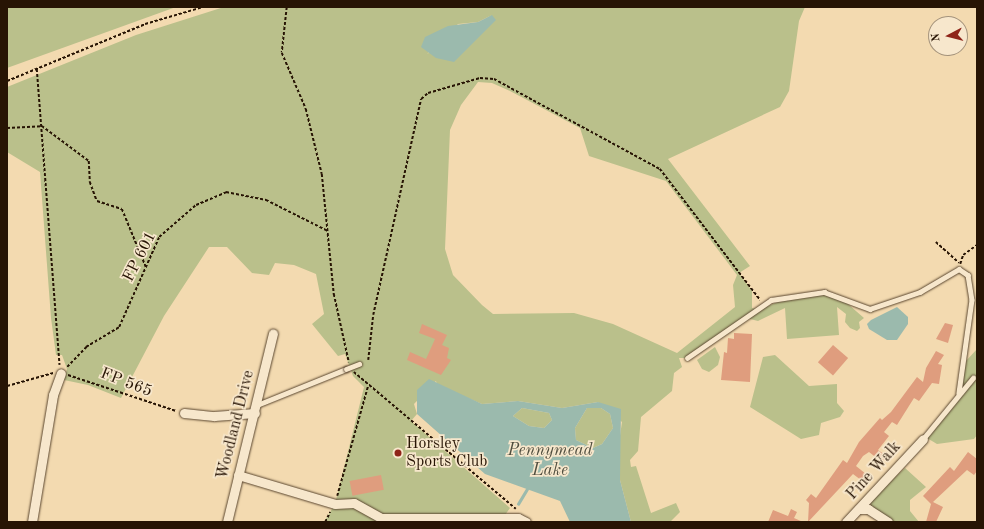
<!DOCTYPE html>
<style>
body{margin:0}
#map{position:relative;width:984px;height:529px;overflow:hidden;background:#f3dab0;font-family:"Old Standard TT",serif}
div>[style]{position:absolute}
.green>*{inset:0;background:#bac08b}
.water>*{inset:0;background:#9bbaad}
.stream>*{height:2.5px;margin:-1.25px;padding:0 1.25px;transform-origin:1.25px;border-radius:1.25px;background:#9bbaad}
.building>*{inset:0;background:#df9d7e;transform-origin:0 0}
.path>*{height:1.5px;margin-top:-0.75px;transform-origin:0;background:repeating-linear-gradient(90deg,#271404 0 3px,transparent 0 5px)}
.roads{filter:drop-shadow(0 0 1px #5a462f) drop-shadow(0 0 1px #5a462f)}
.lane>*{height:4.5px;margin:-2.25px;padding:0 2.25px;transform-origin:2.25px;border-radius:2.25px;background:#f7e7cc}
.street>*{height:9px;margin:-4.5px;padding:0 4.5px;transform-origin:4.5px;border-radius:4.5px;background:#f7e7cc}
.bridges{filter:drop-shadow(0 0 1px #5a462f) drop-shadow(0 0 1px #5a462f)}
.lane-bridge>*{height:4.5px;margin:-2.25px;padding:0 2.25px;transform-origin:2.25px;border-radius:2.25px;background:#f7e7cc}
.dots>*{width:11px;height:11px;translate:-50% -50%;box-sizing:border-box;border:2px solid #f7e7cc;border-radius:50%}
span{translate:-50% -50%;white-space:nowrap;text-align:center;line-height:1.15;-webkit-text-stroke:3.5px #f7e7cc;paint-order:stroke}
.street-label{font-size:16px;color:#271404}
.poi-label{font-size:16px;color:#271404}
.left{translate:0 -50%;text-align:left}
.water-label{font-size:17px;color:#504e3f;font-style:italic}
.frame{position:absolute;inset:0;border:8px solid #271404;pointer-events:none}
.north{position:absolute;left:928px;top:16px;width:40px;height:40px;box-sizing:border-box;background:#f7e7cc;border:1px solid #a4937c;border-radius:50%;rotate:263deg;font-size:11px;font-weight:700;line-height:16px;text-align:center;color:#271404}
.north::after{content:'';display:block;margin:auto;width:14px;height:18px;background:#8f2418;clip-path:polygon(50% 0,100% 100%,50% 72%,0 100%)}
</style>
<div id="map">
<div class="green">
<div style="clip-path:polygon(7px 7px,176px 7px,7px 68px)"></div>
<div style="clip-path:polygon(evenodd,224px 7px,805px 7px,799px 21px,789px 91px,780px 107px,668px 159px,750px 266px,739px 273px,752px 291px,752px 308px,760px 310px,786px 298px,824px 294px,841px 298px,864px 318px,859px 322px,860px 328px,857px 331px,850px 328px,845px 322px,846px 314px,837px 307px,839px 335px,787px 339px,785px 308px,758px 321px,746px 318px,692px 358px,679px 358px,682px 367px,674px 373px,672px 391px,641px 417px,638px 451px,630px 460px,631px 467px,636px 466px,651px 513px,676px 503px,680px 512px,670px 522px,631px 522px,620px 480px,618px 449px,622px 422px,598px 402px,562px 408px,518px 401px,482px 404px,437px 385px,436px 381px,414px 404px,417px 414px,411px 421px,510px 508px,500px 522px,324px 522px,335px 504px,364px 387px,353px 376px,345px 354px,338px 356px,312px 324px,324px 314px,316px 274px,294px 265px,275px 263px,269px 275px,252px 273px,227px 247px,209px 247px,164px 316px,121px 398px,88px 385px,64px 380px,67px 369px,62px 355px,56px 355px,51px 318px,40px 172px,7px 152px,7px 87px,136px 35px,224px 7px,492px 15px,427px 54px,458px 24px,478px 22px,492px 15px,224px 7px,478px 82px,492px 83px,510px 91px,580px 128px,589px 156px,666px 181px,737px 275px,733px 285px,735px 307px,677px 353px,613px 324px,574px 313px,493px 314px,482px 305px,453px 275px,445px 249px,450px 130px,461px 105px,478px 82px)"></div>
<div style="clip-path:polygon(715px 347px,720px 357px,718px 365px,709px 372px,702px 369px,697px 360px)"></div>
<div style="clip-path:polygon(977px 349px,977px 435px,974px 439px,937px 444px,927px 438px,961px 395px,966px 361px)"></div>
<div style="clip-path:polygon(775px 355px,809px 386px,837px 384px,837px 403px,844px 411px,840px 417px,821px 423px,819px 435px,801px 439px,750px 407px,763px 357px)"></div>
<div style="clip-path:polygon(522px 408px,549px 413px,552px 420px,544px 428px,529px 426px,513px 416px)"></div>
<div style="clip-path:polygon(587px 408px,601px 408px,610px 414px,613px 428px,602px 444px,593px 448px,576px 440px,575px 428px)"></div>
<div style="clip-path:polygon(905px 468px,926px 487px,910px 500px,910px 511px,919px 522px,890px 522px,871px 507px,870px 500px)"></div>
</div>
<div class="water">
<div style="clip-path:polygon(492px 15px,496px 20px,454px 62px,436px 58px,421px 47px,425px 37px,448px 26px,478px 22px)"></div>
<div style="clip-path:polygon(897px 307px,908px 317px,908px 324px,897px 340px,887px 340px,869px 329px,867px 324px,871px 320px)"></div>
<div style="clip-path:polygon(evenodd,429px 379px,482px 404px,518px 401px,562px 408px,598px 402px,621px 409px,620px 480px,631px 522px,570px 522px,560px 501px,485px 474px,417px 414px,417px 390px,429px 379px,522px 408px,549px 413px,552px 420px,544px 428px,529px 426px,513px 416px,522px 408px,429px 379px,587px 408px,601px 408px,610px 414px,613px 428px,602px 444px,593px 448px,576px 440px,575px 428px,587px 408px)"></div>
</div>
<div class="stream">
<div style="left:518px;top:504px;width:17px;rotate:-59deg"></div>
</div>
<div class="building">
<div style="clip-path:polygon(945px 323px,953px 325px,948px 343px,936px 339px)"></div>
<div style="clip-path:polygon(422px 324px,447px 335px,442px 345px,449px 348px,447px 358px,451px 360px,441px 375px,407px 360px,410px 352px,426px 359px,435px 339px,419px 333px)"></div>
<div style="clip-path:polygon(734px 333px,752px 334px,750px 382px,721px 380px,724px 352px,727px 353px,728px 338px,734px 339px)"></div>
<div style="left:833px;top:345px;width:20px;height:23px;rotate:41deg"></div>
<div style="clip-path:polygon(936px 351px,944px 355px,938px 364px,942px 365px,939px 384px,932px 383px,919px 401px,914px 398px,897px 425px,892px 422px,884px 432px,889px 436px,878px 450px,887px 456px,882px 462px,869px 452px,863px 456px,856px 466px,866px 474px,861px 480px,853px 474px,808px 522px,809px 503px,806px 500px,811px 494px,816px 498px,843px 460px,847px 463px,859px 442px,880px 418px,882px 420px,891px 412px,917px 377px,923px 382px,926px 368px)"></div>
<div style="clip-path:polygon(968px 452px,977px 459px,977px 471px,974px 475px,967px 470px,933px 502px,943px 507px,936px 522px,926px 522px,931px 504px,923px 496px,950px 467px,954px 471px)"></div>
<div style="left:381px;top:475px;width:15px;height:32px;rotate:79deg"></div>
<div style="clip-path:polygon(791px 509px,797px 512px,794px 518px,803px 522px,768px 522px,773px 510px,788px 516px)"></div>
</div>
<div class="path">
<div style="left:287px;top:7px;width:46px;rotate:96.2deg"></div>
<div style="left:282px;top:53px;width:61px;rotate:66.8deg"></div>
<div style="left:306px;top:109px;width:67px;rotate:76.2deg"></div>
<div style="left:322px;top:174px;width:121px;rotate:84.3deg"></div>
<div style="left:334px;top:294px;width:70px;rotate:77.6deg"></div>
<div style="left:37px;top:69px;width:297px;rotate:85.6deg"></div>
<div style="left:7px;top:81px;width:149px;rotate:-22.4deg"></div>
<div style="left:145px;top:24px;width:60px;rotate:-16.3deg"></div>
<div style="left:7px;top:128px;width:35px;rotate:-3deg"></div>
<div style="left:42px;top:126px;width:59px;rotate:36.7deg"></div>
<div style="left:89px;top:161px;width:21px;rotate:87deg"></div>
<div style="left:90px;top:182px;width:20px;rotate:70deg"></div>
<div style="left:97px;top:201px;width:26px;rotate:18deg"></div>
<div style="left:122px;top:209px;width:63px;rotate:67.5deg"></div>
<div style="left:936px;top:242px;width:31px;rotate:42deg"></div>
<div style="left:960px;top:264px;width:9px;rotate:-72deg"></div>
<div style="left:963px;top:255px;width:17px;rotate:-36deg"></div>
<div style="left:368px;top:360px;width:45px;rotate:-83.7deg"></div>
<div style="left:373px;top:315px;width:221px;rotate:-77.5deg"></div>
<div style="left:421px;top:99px;width:9px;rotate:-41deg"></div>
<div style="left:428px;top:93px;width:54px;rotate:-16.1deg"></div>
<div style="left:480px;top:78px;width:14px;rotate:4deg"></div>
<div style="left:494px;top:79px;width:189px;rotate:28.5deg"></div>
<div style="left:660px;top:169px;width:165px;rotate:52.6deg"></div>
<div style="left:67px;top:367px;width:28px;rotate:-46deg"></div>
<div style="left:86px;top:347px;width:39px;rotate:-31deg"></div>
<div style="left:119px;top:327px;width:98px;rotate:-66deg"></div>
<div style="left:159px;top:237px;width:49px;rotate:-40.9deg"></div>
<div style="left:196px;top:205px;width:33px;rotate:-23deg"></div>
<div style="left:226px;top:192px;width:41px;rotate:11.3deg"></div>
<div style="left:266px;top:200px;width:69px;rotate:26.6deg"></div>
<div style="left:354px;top:372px;width:212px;rotate:40.2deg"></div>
<div style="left:68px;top:375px;width:114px;rotate:18.4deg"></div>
<div style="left:7px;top:386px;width:48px;rotate:-15.8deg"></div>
<div style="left:337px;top:496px;width:114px;rotate:-74.3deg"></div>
<div style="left:325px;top:522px;width:11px;rotate:-63deg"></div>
</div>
<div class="roads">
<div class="lane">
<div style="left:687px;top:358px;width:102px;rotate:-34.6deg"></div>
<div style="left:771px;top:300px;width:54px;rotate:-8.6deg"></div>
<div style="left:824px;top:292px;width:49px;rotate:20.3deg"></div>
<div style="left:870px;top:309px;width:53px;rotate:-18.8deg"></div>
<div style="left:920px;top:292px;width:45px;rotate:-30.5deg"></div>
<div style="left:959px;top:269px;width:11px;rotate:34deg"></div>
<div style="left:968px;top:275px;width:25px;rotate:81deg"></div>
<div style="left:972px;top:300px;width:94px;rotate:98deg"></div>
<div style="left:257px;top:405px;width:96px;rotate:-22deg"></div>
<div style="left:923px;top:439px;width:79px;rotate:-50.7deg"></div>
</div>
<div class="street">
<div style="left:184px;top:413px;width:30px;rotate:6deg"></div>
<div style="left:214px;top:416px;width:41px;rotate:-4.2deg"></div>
<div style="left:238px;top:475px;width:101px;rotate:16.6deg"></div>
<div style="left:335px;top:504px;width:19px;rotate:-3deg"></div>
<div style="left:354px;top:503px;width:31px;rotate:29deg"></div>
<div style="left:381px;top:518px;width:137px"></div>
<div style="left:518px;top:518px;width:9px;rotate:27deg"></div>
<div style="left:859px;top:509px;width:9px"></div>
<div style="left:868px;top:509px;width:24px;rotate:33deg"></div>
<div style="left:32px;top:522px;width:129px;rotate:-80.6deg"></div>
<div style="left:53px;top:395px;width:23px;rotate:-70deg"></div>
<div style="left:227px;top:522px;width:194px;rotate:-76.3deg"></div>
<div style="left:846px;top:522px;width:113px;rotate:-47.1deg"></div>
</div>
</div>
<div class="bridges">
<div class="lane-bridge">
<div style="left:346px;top:369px;width:14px;rotate:-21deg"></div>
</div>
</div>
<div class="dots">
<div style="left:398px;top:453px;background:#8f2418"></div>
</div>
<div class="street-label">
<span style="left:140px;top:257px;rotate:-63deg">FP 601</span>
<span style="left:126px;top:383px;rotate:21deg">FP 565</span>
<span style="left:236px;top:425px;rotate:-76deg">Woodland Drive</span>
<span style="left:874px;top:471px;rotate:-48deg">Pine Walk</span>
</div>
<div class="poi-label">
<span class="left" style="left:406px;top:453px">Horsley<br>Sports Club</span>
</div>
<div class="water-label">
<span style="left:550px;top:461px">Pennymead<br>Lake</span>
</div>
<div class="frame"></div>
<div class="north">N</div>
</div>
